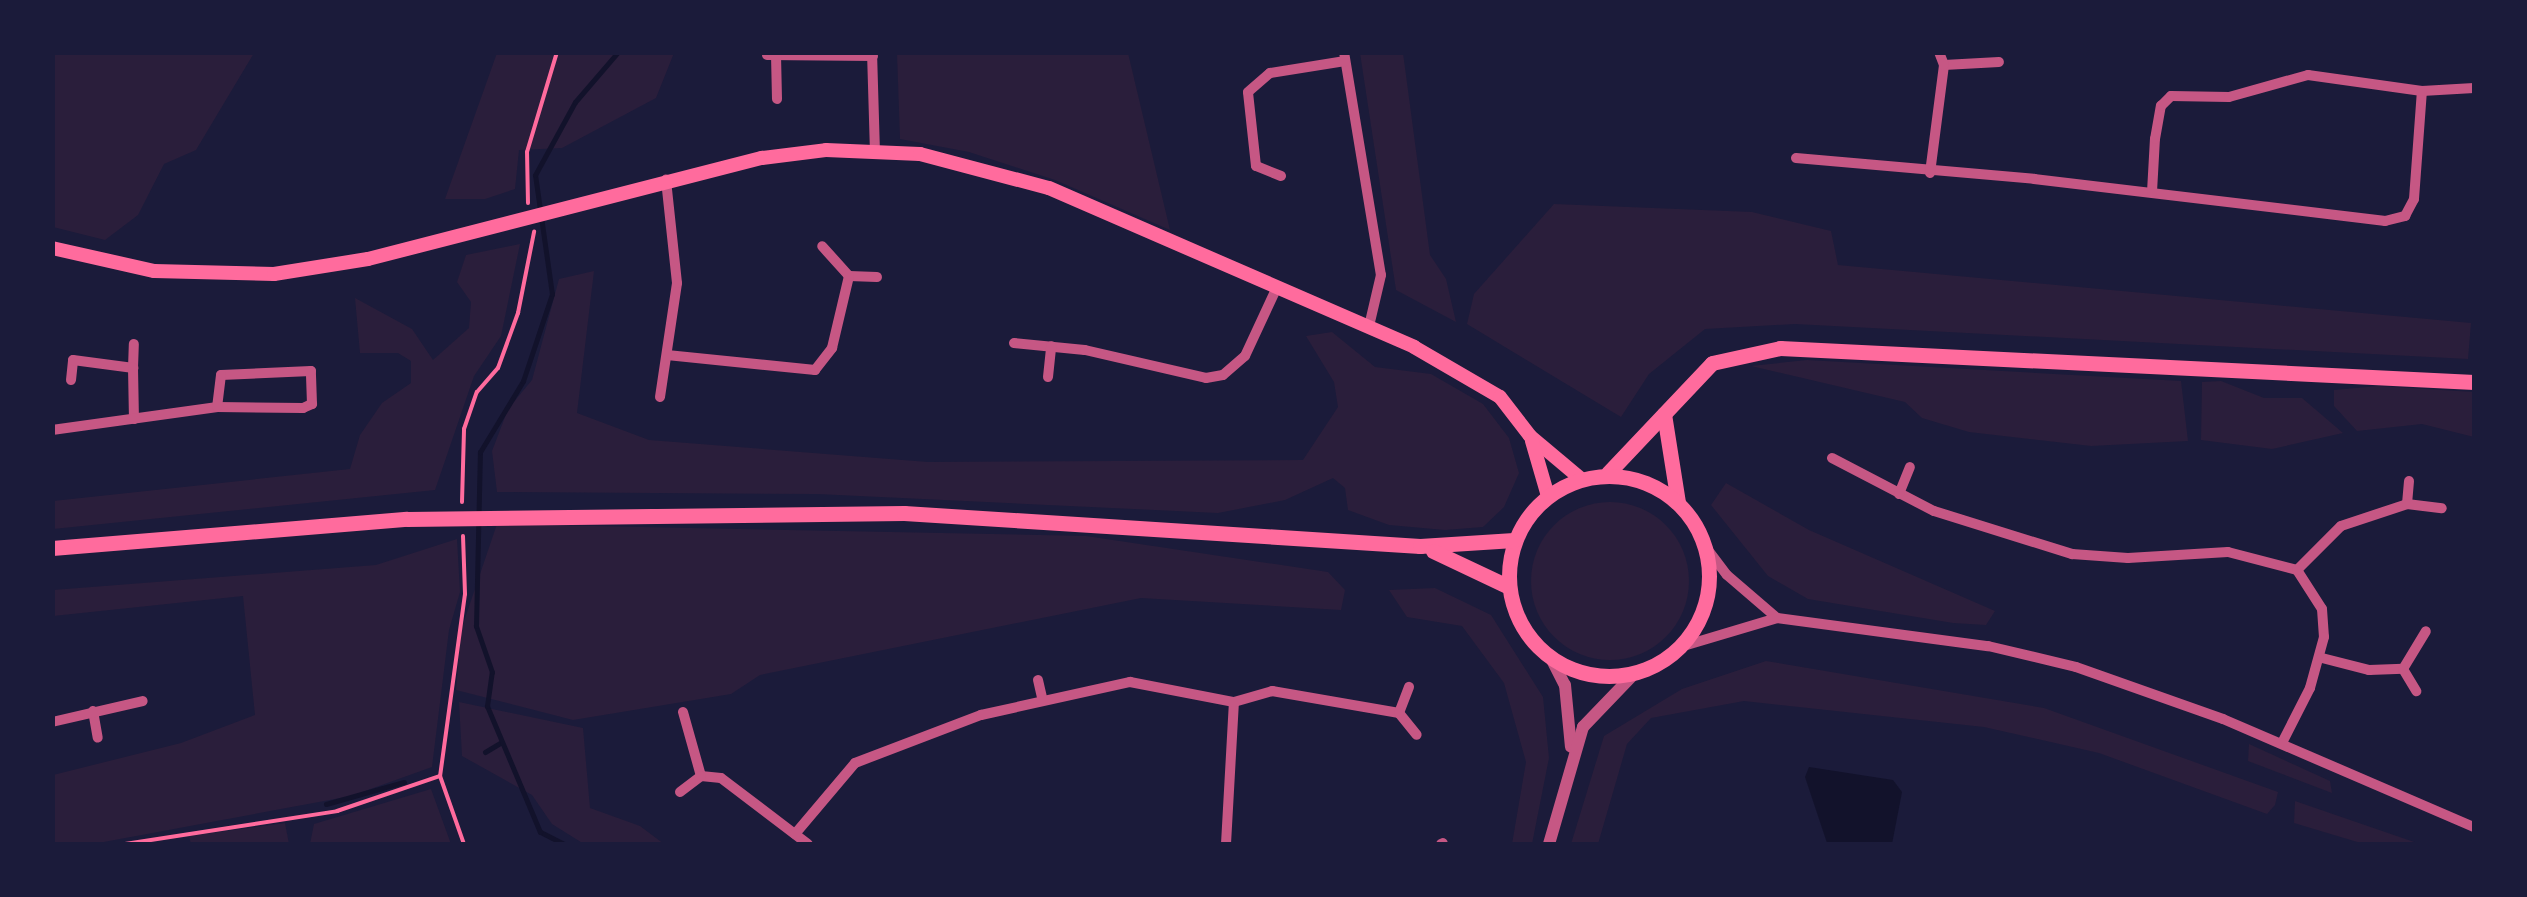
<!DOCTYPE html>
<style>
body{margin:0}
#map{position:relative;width:2527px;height:897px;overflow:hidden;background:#1b1b3a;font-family:Signika,sans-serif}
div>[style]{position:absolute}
.green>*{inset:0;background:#2a1e3b}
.round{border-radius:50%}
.water>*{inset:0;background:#12122b}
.stream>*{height:5px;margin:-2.5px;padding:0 2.5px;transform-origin:2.5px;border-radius:2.5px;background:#12122b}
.path>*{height:4px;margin:-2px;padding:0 2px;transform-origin:2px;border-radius:2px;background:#ff6b9d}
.minor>*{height:10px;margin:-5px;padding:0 5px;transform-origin:5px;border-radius:5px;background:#c65784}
.tertiary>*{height:12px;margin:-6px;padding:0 6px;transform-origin:6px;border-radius:6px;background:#c65784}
.secondary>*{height:14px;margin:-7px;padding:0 7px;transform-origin:7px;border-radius:7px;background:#ff6b9d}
.primary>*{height:15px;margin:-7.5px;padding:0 7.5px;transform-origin:7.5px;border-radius:7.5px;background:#ff6b9d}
.primary>.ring{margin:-7.5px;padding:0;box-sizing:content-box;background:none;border:15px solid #ff6b9d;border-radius:50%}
span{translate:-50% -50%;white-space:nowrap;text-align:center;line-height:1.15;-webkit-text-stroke:10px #1b1b3a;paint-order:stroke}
.frame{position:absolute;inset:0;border:55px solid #1b1b3a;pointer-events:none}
</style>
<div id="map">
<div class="green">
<div style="clip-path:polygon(52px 53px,53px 52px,254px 53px,196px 150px,164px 164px,138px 215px,105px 240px,53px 227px)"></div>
<div style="clip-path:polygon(497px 53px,674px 53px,656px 98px,562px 148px,519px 150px,515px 189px,485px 199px,445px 199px)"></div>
<div style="clip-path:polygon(897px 53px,1128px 53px,1170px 230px,1055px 180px,969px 152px,900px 139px)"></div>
<div style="clip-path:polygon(1360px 53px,1403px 53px,1430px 255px,1446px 279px,1456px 322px,1396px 290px)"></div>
<div style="clip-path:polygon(1554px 204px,1752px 212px,1831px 231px,1838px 265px,2471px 323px,2468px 359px,1795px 324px,1705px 329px,1649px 374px,1621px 417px,1467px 324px,1474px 294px)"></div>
<div style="clip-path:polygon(520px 244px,501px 336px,474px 376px,435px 490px,53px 529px,53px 501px,350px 469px,360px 435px,382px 403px,411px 383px,411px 361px,398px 353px,360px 353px,355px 298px,412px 329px,433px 360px,469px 328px,471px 302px,457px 282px,466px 255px)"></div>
<div style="clip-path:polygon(594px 271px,577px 413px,649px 440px,928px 462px,1303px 460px,1338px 407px,1334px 382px,1306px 336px,1332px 332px,1375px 367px,1431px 374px,1483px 404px,1509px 438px,1519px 473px,1504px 507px,1483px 527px,1445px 530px,1389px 525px,1348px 510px,1345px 488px,1333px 478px,1285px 500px,1218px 513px,817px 494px,497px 492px,492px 451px,508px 409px,532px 380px,559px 279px)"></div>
<div style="clip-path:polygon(1807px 360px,2181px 381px,2188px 441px,2091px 446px,1969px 432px,1922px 418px,1905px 402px,1751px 366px)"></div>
<div style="clip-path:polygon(2221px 381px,2264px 398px,2302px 398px,2343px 433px,2272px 449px,2201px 440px,2202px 382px)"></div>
<div style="clip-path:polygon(2378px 386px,2474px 392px,2474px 437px,2422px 424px,2357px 431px,2334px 406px,2334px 390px)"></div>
<div style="clip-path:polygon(1726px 483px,1809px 530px,1995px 611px,1986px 625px,1953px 623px,1808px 599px,1768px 576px,1711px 505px)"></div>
<div class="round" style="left:1531px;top:502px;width:158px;height:158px"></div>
<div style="clip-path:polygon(497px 524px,1086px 536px,1328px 572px,1345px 590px,1341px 610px,1141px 598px,760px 675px,731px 694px,573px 720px,456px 690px,461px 630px)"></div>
<div style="clip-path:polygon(457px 539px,460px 592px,449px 630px,432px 767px,351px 796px,93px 844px,53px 844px,53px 775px,181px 743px,255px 715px,243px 596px,53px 616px,53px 590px,376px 565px)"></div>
<div style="clip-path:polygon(1435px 588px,1491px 615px,1543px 697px,1549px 758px,1532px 844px,1512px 844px,1526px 762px,1504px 683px,1462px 626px,1407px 617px,1389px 590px)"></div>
<div style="clip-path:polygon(1766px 661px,2044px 708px,2278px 792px,2275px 805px,2267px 814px,2099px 753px,1984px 727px,1744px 701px,1651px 718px,1627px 744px,1598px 844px,1571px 844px,1604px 736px,1682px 689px)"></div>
<div style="clip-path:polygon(459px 702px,583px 728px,590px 808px,640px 826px,664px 844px,584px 844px,552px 824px,532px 795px,462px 756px)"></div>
<div style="clip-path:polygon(2249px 744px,2330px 781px,2332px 793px,2248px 761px)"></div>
<div style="clip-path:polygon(431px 789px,451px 844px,310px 844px,314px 824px)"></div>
<div style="clip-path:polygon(2295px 801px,2420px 844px,2364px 844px,2294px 823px)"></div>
<div style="clip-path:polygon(285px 823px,289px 844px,191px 844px,189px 836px)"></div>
</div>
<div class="water">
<div style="clip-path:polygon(1809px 767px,1893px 780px,1902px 792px,1892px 844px,1827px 843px,1805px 777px)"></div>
</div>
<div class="stream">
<div style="left:485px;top:752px;width:17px;rotate:-31deg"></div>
<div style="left:326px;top:804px;width:81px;rotate:-15.8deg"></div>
<div style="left:564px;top:844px;width:27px;rotate:-153deg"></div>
<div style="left:540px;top:832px;width:137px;rotate:-112.8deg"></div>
<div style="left:487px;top:706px;width:34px;rotate:-82deg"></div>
<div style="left:492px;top:672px;width:49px;rotate:-109.2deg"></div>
<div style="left:476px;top:626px;width:174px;rotate:-88.7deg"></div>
<div style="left:480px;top:452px;width:83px;rotate:-58.8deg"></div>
<div style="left:523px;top:381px;width:92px;rotate:-71.6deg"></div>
<div style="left:552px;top:294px;width:120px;rotate:-98.1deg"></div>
<div style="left:535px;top:175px;width:83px;rotate:-61.3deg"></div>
<div style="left:575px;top:102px;width:66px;rotate:-49.3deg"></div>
</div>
<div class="path">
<div style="left:528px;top:203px;width:51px;rotate:-91.1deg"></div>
<div style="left:527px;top:152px;width:104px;rotate:-73.3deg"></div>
<div style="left:462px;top:502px;width:73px;rotate:-88.4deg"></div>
<div style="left:464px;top:429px;width:39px;rotate:-71deg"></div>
<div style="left:477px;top:392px;width:32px;rotate:-49deg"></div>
<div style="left:498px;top:368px;width:59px;rotate:-70deg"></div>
<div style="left:518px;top:313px;width:83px;rotate:-78.8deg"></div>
<div style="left:463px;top:536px;width:58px;rotate:88deg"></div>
<div style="left:465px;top:594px;width:184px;rotate:97.8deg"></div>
<div style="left:440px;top:776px;width:72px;rotate:70.6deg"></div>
<div style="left:125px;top:844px;width:215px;rotate:-8.8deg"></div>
<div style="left:337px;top:811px;width:109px;rotate:-18.8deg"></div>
</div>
<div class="minor">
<div style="left:872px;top:52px;width:99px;rotate:88.3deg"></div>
<div style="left:1344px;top:52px;width:226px;rotate:80.6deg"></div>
<div style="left:1381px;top:275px;width:52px;rotate:103.2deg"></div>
<div style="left:767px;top:55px;width:106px;rotate:0.5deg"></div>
<div style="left:776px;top:55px;width:44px;rotate:88.7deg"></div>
<div style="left:1944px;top:65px;width:55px;rotate:-3.1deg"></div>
<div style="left:1796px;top:158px;width:239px;rotate:5deg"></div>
<div style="left:2034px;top:179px;width:354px;rotate:6.8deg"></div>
<div style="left:2385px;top:221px;width:21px;rotate:-14deg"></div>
<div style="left:2405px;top:216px;width:19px;rotate:-62deg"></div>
<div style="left:2414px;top:199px;width:108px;rotate:-85.8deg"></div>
<div style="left:2422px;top:91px;width:52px;rotate:-3.3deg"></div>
<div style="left:1930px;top:173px;width:109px;rotate:-82.6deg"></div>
<div style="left:1944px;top:65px;width:14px;rotate:-111deg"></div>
<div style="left:1281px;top:176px;width:27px;rotate:-158deg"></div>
<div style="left:1256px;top:166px;width:74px;rotate:-96.2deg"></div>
<div style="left:1248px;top:92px;width:29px;rotate:-41deg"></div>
<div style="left:1270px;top:73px;width:76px;rotate:-9.1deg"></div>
<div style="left:2152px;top:192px;width:53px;rotate:-86.8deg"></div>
<div style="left:2155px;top:139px;width:34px;rotate:-80deg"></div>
<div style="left:2161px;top:106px;width:14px;rotate:-45deg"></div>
<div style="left:2171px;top:96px;width:58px;rotate:1deg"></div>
<div style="left:2229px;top:97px;width:82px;rotate:-15.6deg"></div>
<div style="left:2308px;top:75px;width:115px;rotate:8deg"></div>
<div style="left:849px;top:276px;width:28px;rotate:2deg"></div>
<div style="left:1014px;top:343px;width:71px;rotate:5.6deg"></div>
<div style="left:1085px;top:350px;width:124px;rotate:13deg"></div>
<div style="left:1206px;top:378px;width:17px;rotate:-10deg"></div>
<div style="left:1223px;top:375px;width:29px;rotate:-41deg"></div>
<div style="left:1245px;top:356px;width:76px;rotate:-65.1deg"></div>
<div style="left:667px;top:355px;width:149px;rotate:5.8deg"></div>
<div style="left:815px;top:370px;width:28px;rotate:-52deg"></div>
<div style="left:832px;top:348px;width:74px;rotate:-76.7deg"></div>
<div style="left:849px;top:276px;width:40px;rotate:-132deg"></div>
<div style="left:133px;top:368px;width:24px;rotate:-88deg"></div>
<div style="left:1048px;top:377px;width:31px;rotate:-84deg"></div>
<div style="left:71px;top:380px;width:20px;rotate:-84deg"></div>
<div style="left:73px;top:360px;width:61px;rotate:7.6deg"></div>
<div style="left:133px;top:368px;width:51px;rotate:88.9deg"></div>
<div style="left:660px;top:397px;width:115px;rotate:-81.5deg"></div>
<div style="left:677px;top:283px;width:104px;rotate:-96.1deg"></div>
<div style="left:52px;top:430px;width:167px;rotate:-7.9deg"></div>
<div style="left:217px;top:407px;width:86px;rotate:0.7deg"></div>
<div style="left:303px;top:408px;width:10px;rotate:-24deg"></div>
<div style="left:312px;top:404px;width:33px;rotate:-92deg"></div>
<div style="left:311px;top:371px;width:90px;rotate:177.5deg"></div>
<div style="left:221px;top:375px;width:32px;rotate:97deg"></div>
<div style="left:1832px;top:458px;width:115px;rotate:27.5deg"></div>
<div style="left:1934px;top:511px;width:145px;rotate:17.3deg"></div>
<div style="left:2072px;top:554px;width:56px;rotate:4.1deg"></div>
<div style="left:2128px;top:558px;width:100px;rotate:-3.4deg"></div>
<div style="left:2228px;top:552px;width:71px;rotate:14.6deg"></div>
<div style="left:2297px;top:570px;width:46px;rotate:57.3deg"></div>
<div style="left:2322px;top:609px;width:28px;rotate:86deg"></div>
<div style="left:2324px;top:637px;width:53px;rotate:105.4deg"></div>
<div style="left:2310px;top:688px;width:62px;rotate:117deg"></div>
<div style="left:1899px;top:494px;width:29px;rotate:-68deg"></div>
<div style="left:2407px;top:504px;width:23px;rotate:-85deg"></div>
<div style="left:1705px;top:546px;width:36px;rotate:53deg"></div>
<div style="left:1727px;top:575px;width:66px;rotate:40.7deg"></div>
<div style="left:2297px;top:570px;width:62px;rotate:-45deg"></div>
<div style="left:2341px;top:526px;width:70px;rotate:-18.4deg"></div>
<div style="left:2407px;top:504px;width:35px;rotate:7deg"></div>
<div style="left:1680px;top:647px;width:101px;rotate:-16.6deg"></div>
<div style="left:1777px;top:618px;width:213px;rotate:7.6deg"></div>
<div style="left:1988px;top:646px;width:90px;rotate:13.4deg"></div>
<div style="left:2076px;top:667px;width:156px;rotate:19.5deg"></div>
<div style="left:2223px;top:719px;width:273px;rotate:23.3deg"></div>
<div style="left:2322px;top:658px;width:49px;rotate:14.3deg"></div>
<div style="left:2369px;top:670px;width:34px;rotate:-2deg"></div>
<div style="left:2403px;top:669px;width:44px;rotate:-58.8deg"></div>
<div style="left:2403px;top:669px;width:26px;rotate:59deg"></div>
<div style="left:1038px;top:680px;width:17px;rotate:77deg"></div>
<div style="left:93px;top:711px;width:27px;rotate:80deg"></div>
<div style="left:683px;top:712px;width:66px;rotate:74.3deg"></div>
<div style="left:701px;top:776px;width:20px;rotate:6deg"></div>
<div style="left:721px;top:778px;width:109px;rotate:37.2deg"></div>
<div style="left:1399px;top:713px;width:28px;rotate:51deg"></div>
<div style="left:52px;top:722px;width:93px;rotate:-13deg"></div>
<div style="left:680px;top:792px;width:26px;rotate:-37deg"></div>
<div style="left:795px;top:834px;width:93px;rotate:-49.8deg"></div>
<div style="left:855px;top:763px;width:135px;rotate:-20.9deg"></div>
<div style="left:981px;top:715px;width:153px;rotate:-12.5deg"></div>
<div style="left:1130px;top:682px;width:106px;rotate:10.9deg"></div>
<div style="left:1226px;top:844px;width:142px;rotate:-86.8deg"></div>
<div style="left:1234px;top:702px;width:40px;rotate:-16deg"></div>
<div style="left:1272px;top:691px;width:129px;rotate:9.8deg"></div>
<div style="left:1399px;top:713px;width:28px;rotate:-69deg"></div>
<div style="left:1441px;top:844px;width:2px;rotate:-27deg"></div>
</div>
<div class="tertiary">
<div style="left:1551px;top:658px;width:30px;rotate:63deg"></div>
<div style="left:1565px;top:685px;width:62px;rotate:84.5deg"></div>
<div style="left:1549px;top:844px;width:122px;rotate:-73.8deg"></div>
<div style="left:1583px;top:727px;width:75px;rotate:-46.1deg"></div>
</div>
<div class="secondary">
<div style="left:52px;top:248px;width:105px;rotate:12.7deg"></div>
<div style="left:154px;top:271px;width:120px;rotate:1.4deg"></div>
<div style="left:274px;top:274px;width:95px;rotate:-9.1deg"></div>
<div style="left:368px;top:259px;width:407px;rotate:-14.4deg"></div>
<div style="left:762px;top:158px;width:64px;rotate:-7.1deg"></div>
<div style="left:826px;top:150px;width:94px;rotate:2.4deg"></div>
<div style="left:920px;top:154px;width:133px;rotate:14.8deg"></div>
<div style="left:1049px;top:188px;width:398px;rotate:23.5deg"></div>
<div style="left:1414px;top:347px;width:99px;rotate:30.2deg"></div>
<div style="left:1500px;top:397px;width:49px;rotate:52.4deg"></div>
<div style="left:1530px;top:436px;width:67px;rotate:40.1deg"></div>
<div style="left:1532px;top:441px;width:57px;rotate:73.8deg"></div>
</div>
<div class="primary">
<div style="left:1664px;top:414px;width:89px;rotate:81deg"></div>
<div style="left:1608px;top:473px;width:151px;rotate:-46.6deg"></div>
<div style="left:1712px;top:363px;width:70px;rotate:-12.4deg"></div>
<div style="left:1780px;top:348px;width:695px;rotate:2.8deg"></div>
<div class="ring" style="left:1509px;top:476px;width:185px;height:185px"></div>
<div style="left:52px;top:548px;width:356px;rotate:-4.7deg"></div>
<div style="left:407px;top:519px;width:497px;rotate:-0.7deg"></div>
<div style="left:904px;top:513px;width:517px;rotate:3.66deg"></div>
<div style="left:1420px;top:546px;width:94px;rotate:-3.7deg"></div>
<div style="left:1433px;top:551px;width:84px;rotate:25.3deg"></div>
</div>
<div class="frame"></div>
</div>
